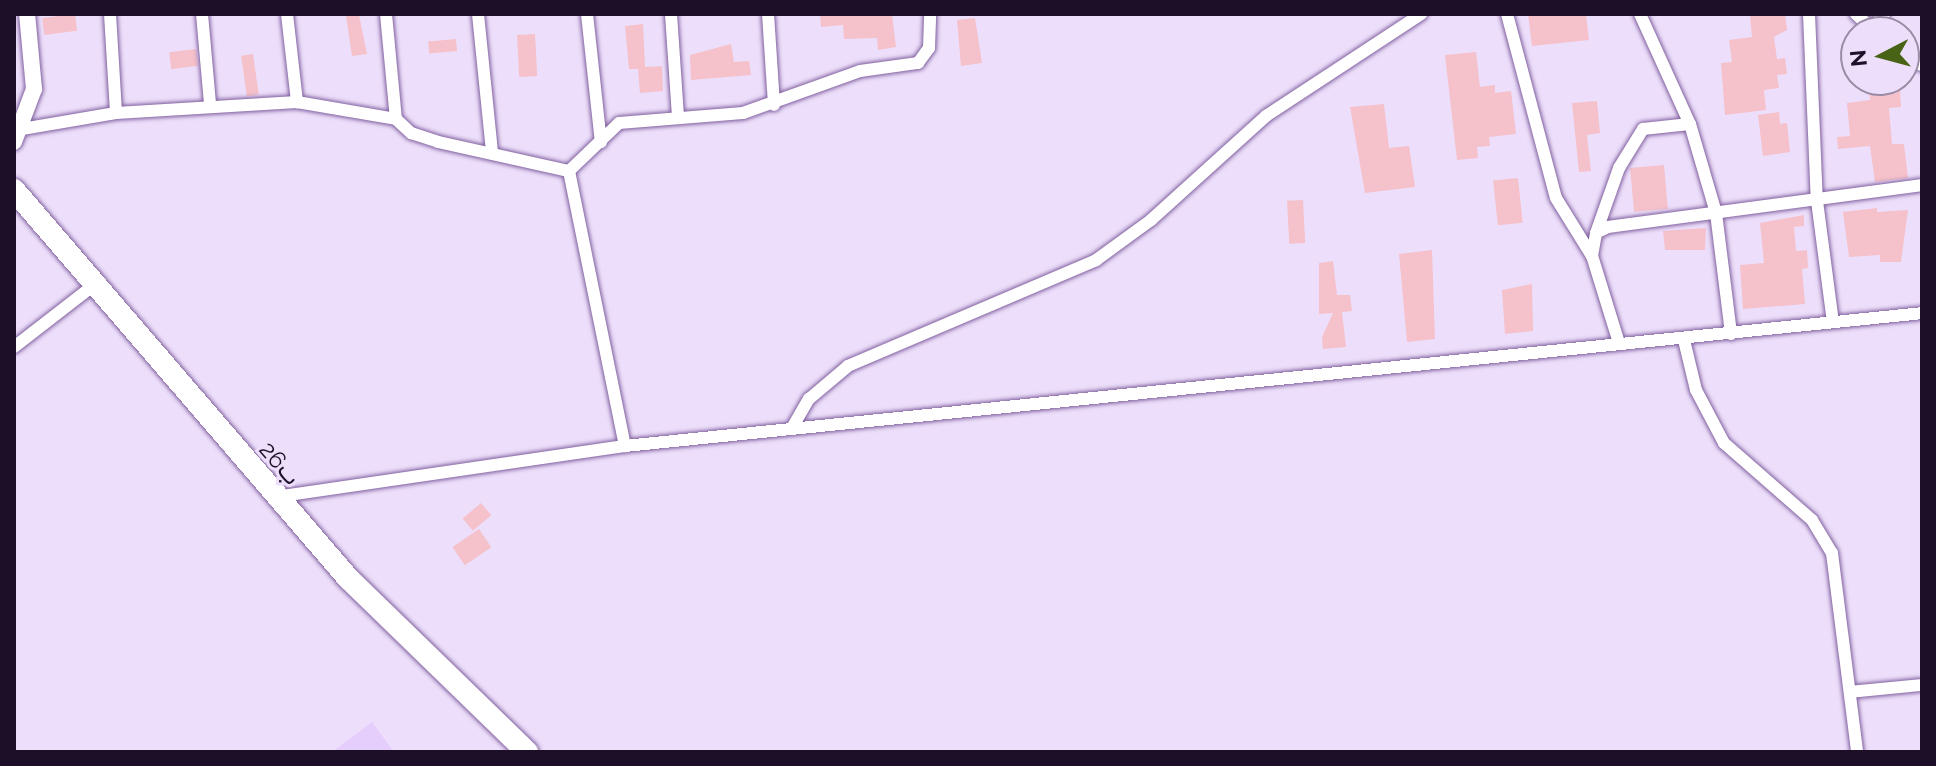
<!DOCTYPE html>
<meta charset="utf-8">
<style>
body{margin:0}
#map{position:relative;width:1936px;height:766px;overflow:hidden;background:#eddffb;font-family:Raleway,Vazirmatn,sans-serif}
div>[style]{position:absolute}
.built>*{inset:0;background:#e5cefc}
.building>*{inset:0;background:#f5c1ca;transform-origin:0 0}
.roads{filter:drop-shadow(0 0 2px #81609f) drop-shadow(0 0 2px #81609f)}
.street>*{height:12px;margin:-6px;padding:0 6px;transform-origin:6px;border-radius:6px;background:#fff}
.secondary>*{height:16px;margin:-8px;padding:0 8px;transform-origin:8px;border-radius:8px;background:#fff}
.highway>*{height:22px;margin:-11px;padding:0 11px;transform-origin:11px;border-radius:11px;background:#fff}
span{translate:-50% -50%;white-space:nowrap;text-align:center;line-height:1.15;-webkit-text-stroke:6px #eddffb;paint-order:stroke}
.street-label{font-size:24px;color:#1d0f28}
.frame{position:absolute;inset:0;border:16px solid #1d0f28;pointer-events:none}
.north{position:absolute;left:1840px;top:16px;width:80px;height:80px;box-sizing:border-box;background:#eddffb;border:2px solid #9a8ca7;border-radius:50%;rotate:264deg;font-size:22px;font-weight:700;line-height:32px;text-align:center;color:#1d0f28}
.north::after{content:'';display:block;margin:auto;width:28px;height:36px;background:#486315;clip-path:polygon(50% 0,100% 100%,50% 72%,0 100%)}
</style>
<div id="map">
<div class="built">
<div style="clip-path:polygon(372px 722px,394px 752px,332px 752px)"></div>
</div>
<div class="building">
<div style="left:75px;top:14px;width:17px;height:33px;rotate:83deg"></div>
<div style="clip-path:polygon(820px 14px,892px 14px,896px 47px,878px 50px,877px 38px,844px 39px,843px 25px,821px 27px)"></div>
<div style="clip-path:polygon(1528px 14px,1586px 14px,1589px 40px,1532px 46px)"></div>
<div style="clip-path:polygon(1785px 14px,1787px 30px,1774px 37px,1777px 59px,1785px 58px,1787px 74px,1777px 75px,1779px 88px,1764px 90px,1766px 110px,1725px 115px,1721px 63px,1732px 62px,1729px 40px,1752px 37px,1750px 15px)"></div>
<div style="clip-path:polygon(359px 15px,367px 54px,352px 56px,346px 16px)"></div>
<div style="clip-path:polygon(975px 18px,982px 63px,961px 66px,957px 20px)"></div>
<div style="clip-path:polygon(643px 24px,645px 67px,662px 66px,663px 91px,640px 93px,638px 69px,629px 69px,625px 26px)"></div>
<div style="left:535px;top:34px;width:42px;height:18px;rotate:87deg"></div>
<div style="left:456px;top:39px;width:12px;height:28px;rotate:85deg"></div>
<div style="clip-path:polygon(731px 44px,734px 62px,749px 61px,751px 75px,691px 80px,690px 55px)"></div>
<div style="left:196px;top:49px;width:17px;height:27px;rotate:83deg"></div>
<div style="clip-path:polygon(1476px 52px,1480px 87px,1495px 85px,1495px 93px,1511px 91px,1516px 134px,1489px 137px,1490px 146px,1477px 147px,1478px 158px,1457px 160px,1445px 55px)"></div>
<div style="left:253px;top:54px;width:41px;height:12px;rotate:82deg"></div>
<div style="clip-path:polygon(1869px 80px,1893px 82px,1894px 90px,1900px 90px,1901px 107px,1889px 108px,1892px 144px,1904px 144px,1908px 178px,1875px 182px,1870px 146px,1838px 149px,1837px 137px,1850px 136px,1847px 103px,1870px 100px)"></div>
<div style="clip-path:polygon(1597px 101px,1600px 133px,1587px 135px,1591px 171px,1579px 172px,1572px 103px)"></div>
<div style="clip-path:polygon(1384px 104px,1389px 148px,1409px 146px,1415px 187px,1365px 193px,1350px 107px)"></div>
<div style="clip-path:polygon(1779px 112px,1780px 124px,1787px 123px,1790px 152px,1763px 156px,1758px 115px)"></div>
<div style="left:1664px;top:165px;width:44px;height:34px;rotate:85deg"></div>
<div style="left:1518px;top:178px;width:45px;height:25px;rotate:84deg"></div>
<div style="left:1303px;top:200px;width:43px;height:16px;rotate:87deg"></div>
<div style="clip-path:polygon(1877px 208px,1877px 212px,1908px 210px,1901px 262px,1880px 262px,1880px 255px,1849px 257px,1843px 212px)"></div>
<div style="clip-path:polygon(1804px 215px,1804px 226px,1794px 227px,1796px 251px,1807px 250px,1808px 268px,1802px 269px,1805px 304px,1743px 309px,1740px 265px,1764px 263px,1760px 223px)"></div>
<div style="clip-path:polygon(1706px 228px,1705px 250px,1665px 250px,1663px 231px)"></div>
<div style="clip-path:polygon(1432px 250px,1435px 339px,1407px 342px,1399px 254px)"></div>
<div style="clip-path:polygon(1333px 261px,1337px 295px,1350px 295px,1352px 311px,1342px 312px,1346px 347px,1323px 349px,1322px 337px,1333px 313px,1319px 314px,1319px 263px)"></div>
<div style="clip-path:polygon(1532px 284px,1533px 331px,1505px 334px,1502px 290px)"></div>
<div style="left:481px;top:503px;width:16px;height:24px;rotate:50deg"></div>
<div style="left:479px;top:529px;width:22px;height:32px;rotate:56deg"></div>
</div>
<div class="roads">
<div class="street">
<div style="left:110px;top:14px;width:99px;rotate:86.5deg"></div>
<div style="left:202px;top:14px;width:90px;rotate:84.9deg"></div>
<div style="left:287px;top:14px;width:89px;rotate:83.5deg"></div>
<div style="left:386px;top:14px;width:105px;rotate:84.6deg"></div>
<div style="left:478px;top:14px;width:138px;rotate:84.2deg"></div>
<div style="left:587px;top:14px;width:129px;rotate:83.8deg"></div>
<div style="left:671px;top:14px;width:102px;rotate:86.1deg"></div>
<div style="left:768px;top:14px;width:91px;rotate:86.2deg"></div>
<div style="left:1507px;top:14px;width:190px;rotate:75.1deg"></div>
<div style="left:1556px;top:198px;width:68px;rotate:58.2deg"></div>
<div style="left:1640px;top:14px;width:121px;rotate:65.6deg"></div>
<div style="left:1690px;top:124px;width:93px;rotate:73.7deg"></div>
<div style="left:1716px;top:213px;width:122px;rotate:82.9deg"></div>
<div style="left:1809px;top:14px;width:187px;rotate:87.6deg"></div>
<div style="left:1817px;top:201px;width:122px;rotate:82.5deg"></div>
<div style="left:1856px;top:14px;width:26px;rotate:43deg"></div>
<div style="left:1872px;top:29px;width:19px;rotate:-51deg"></div>
<div style="left:1904px;top:56px;width:20px;rotate:27deg"></div>
<div style="left:22px;top:129px;width:95px;rotate:-9.7deg"></div>
<div style="left:116px;top:113px;width:181px;rotate:-3.5deg"></div>
<div style="left:297px;top:102px;width:100px;rotate:9.7deg"></div>
<div style="left:396px;top:119px;width:21px;rotate:43deg"></div>
<div style="left:411px;top:133px;width:28px;rotate:18deg"></div>
<div style="left:438px;top:142px;width:134px;rotate:12.5deg"></div>
<div style="left:569px;top:171px;width:281px;rotate:78.5deg"></div>
<div style="left:569px;top:171px;width:69px;rotate:-43.8deg"></div>
<div style="left:619px;top:123px;width:124px;rotate:-4.6deg"></div>
<div style="left:743px;top:113px;width:124px;rotate:-19.7deg"></div>
<div style="left:860px;top:71px;width:59px;rotate:-7.9deg"></div>
<div style="left:918px;top:63px;width:19px;rotate:-54deg"></div>
<div style="left:929px;top:48px;width:34px;rotate:-88deg"></div>
<div style="left:1596px;top:233px;width:69px;rotate:-70.5deg"></div>
<div style="left:1619px;top:168px;width:46px;rotate:-58.4deg"></div>
<div style="left:1643px;top:129px;width:47px;rotate:-6.1deg"></div>
<div style="left:1684px;top:340px;width:51px;rotate:76.5deg"></div>
<div style="left:1696px;top:390px;width:60px;rotate:62.2deg"></div>
<div style="left:1724px;top:443px;width:117px;rotate:41.2deg"></div>
<div style="left:1812px;top:520px;width:39px;rotate:59deg"></div>
<div style="left:1832px;top:553px;width:201px;rotate:82.8deg"></div>
<div style="left:1619px;top:343px;width:91px;rotate:-107.2deg"></div>
<div style="left:1592px;top:256px;width:23px;rotate:-80deg"></div>
<div style="left:1596px;top:233px;width:13px;rotate:-27deg"></div>
<div style="left:1608px;top:227px;width:317px;rotate:-7.6deg"></div>
<div style="left:14px;top:347px;width:101px;rotate:-37.8deg"></div>
<div style="left:792px;top:428px;width:34px;rotate:-60deg"></div>
<div style="left:809px;top:399px;width:51px;rotate:-40.2deg"></div>
<div style="left:848px;top:366px;width:270px;rotate:-23.1deg"></div>
<div style="left:1096px;top:260px;width:68px;rotate:-36deg"></div>
<div style="left:1151px;top:220px;width:155px;rotate:-42.1deg"></div>
<div style="left:1266px;top:116px;width:186px;rotate:-33.3deg"></div>
<div style="left:275px;top:497px;width:354px;rotate:-8.3deg"></div>
<div style="left:625px;top:446px;width:1304px;rotate:-5.85deg"></div>
<div style="left:1850px;top:692px;width:72px;rotate:-5.6deg"></div>
</div>
<div class="secondary">
<div style="left:14px;top:142px;width:57px;rotate:-69.3deg"></div>
<div style="left:34px;top:89px;width:75px;rotate:-95.3deg"></div>
</div>
<div class="highway">
<div style="left:14px;top:190px;width:512px;rotate:49.28deg"></div>
<div style="left:348px;top:578px;width:250px;rotate:44.2deg"></div>
</div>
</div>
<div class="street-label">
<span style="left:280px;top:463px;rotate:49deg">26ب</span>
</div>
<div class="frame"></div>
<div class="north">N</div>
</div>
